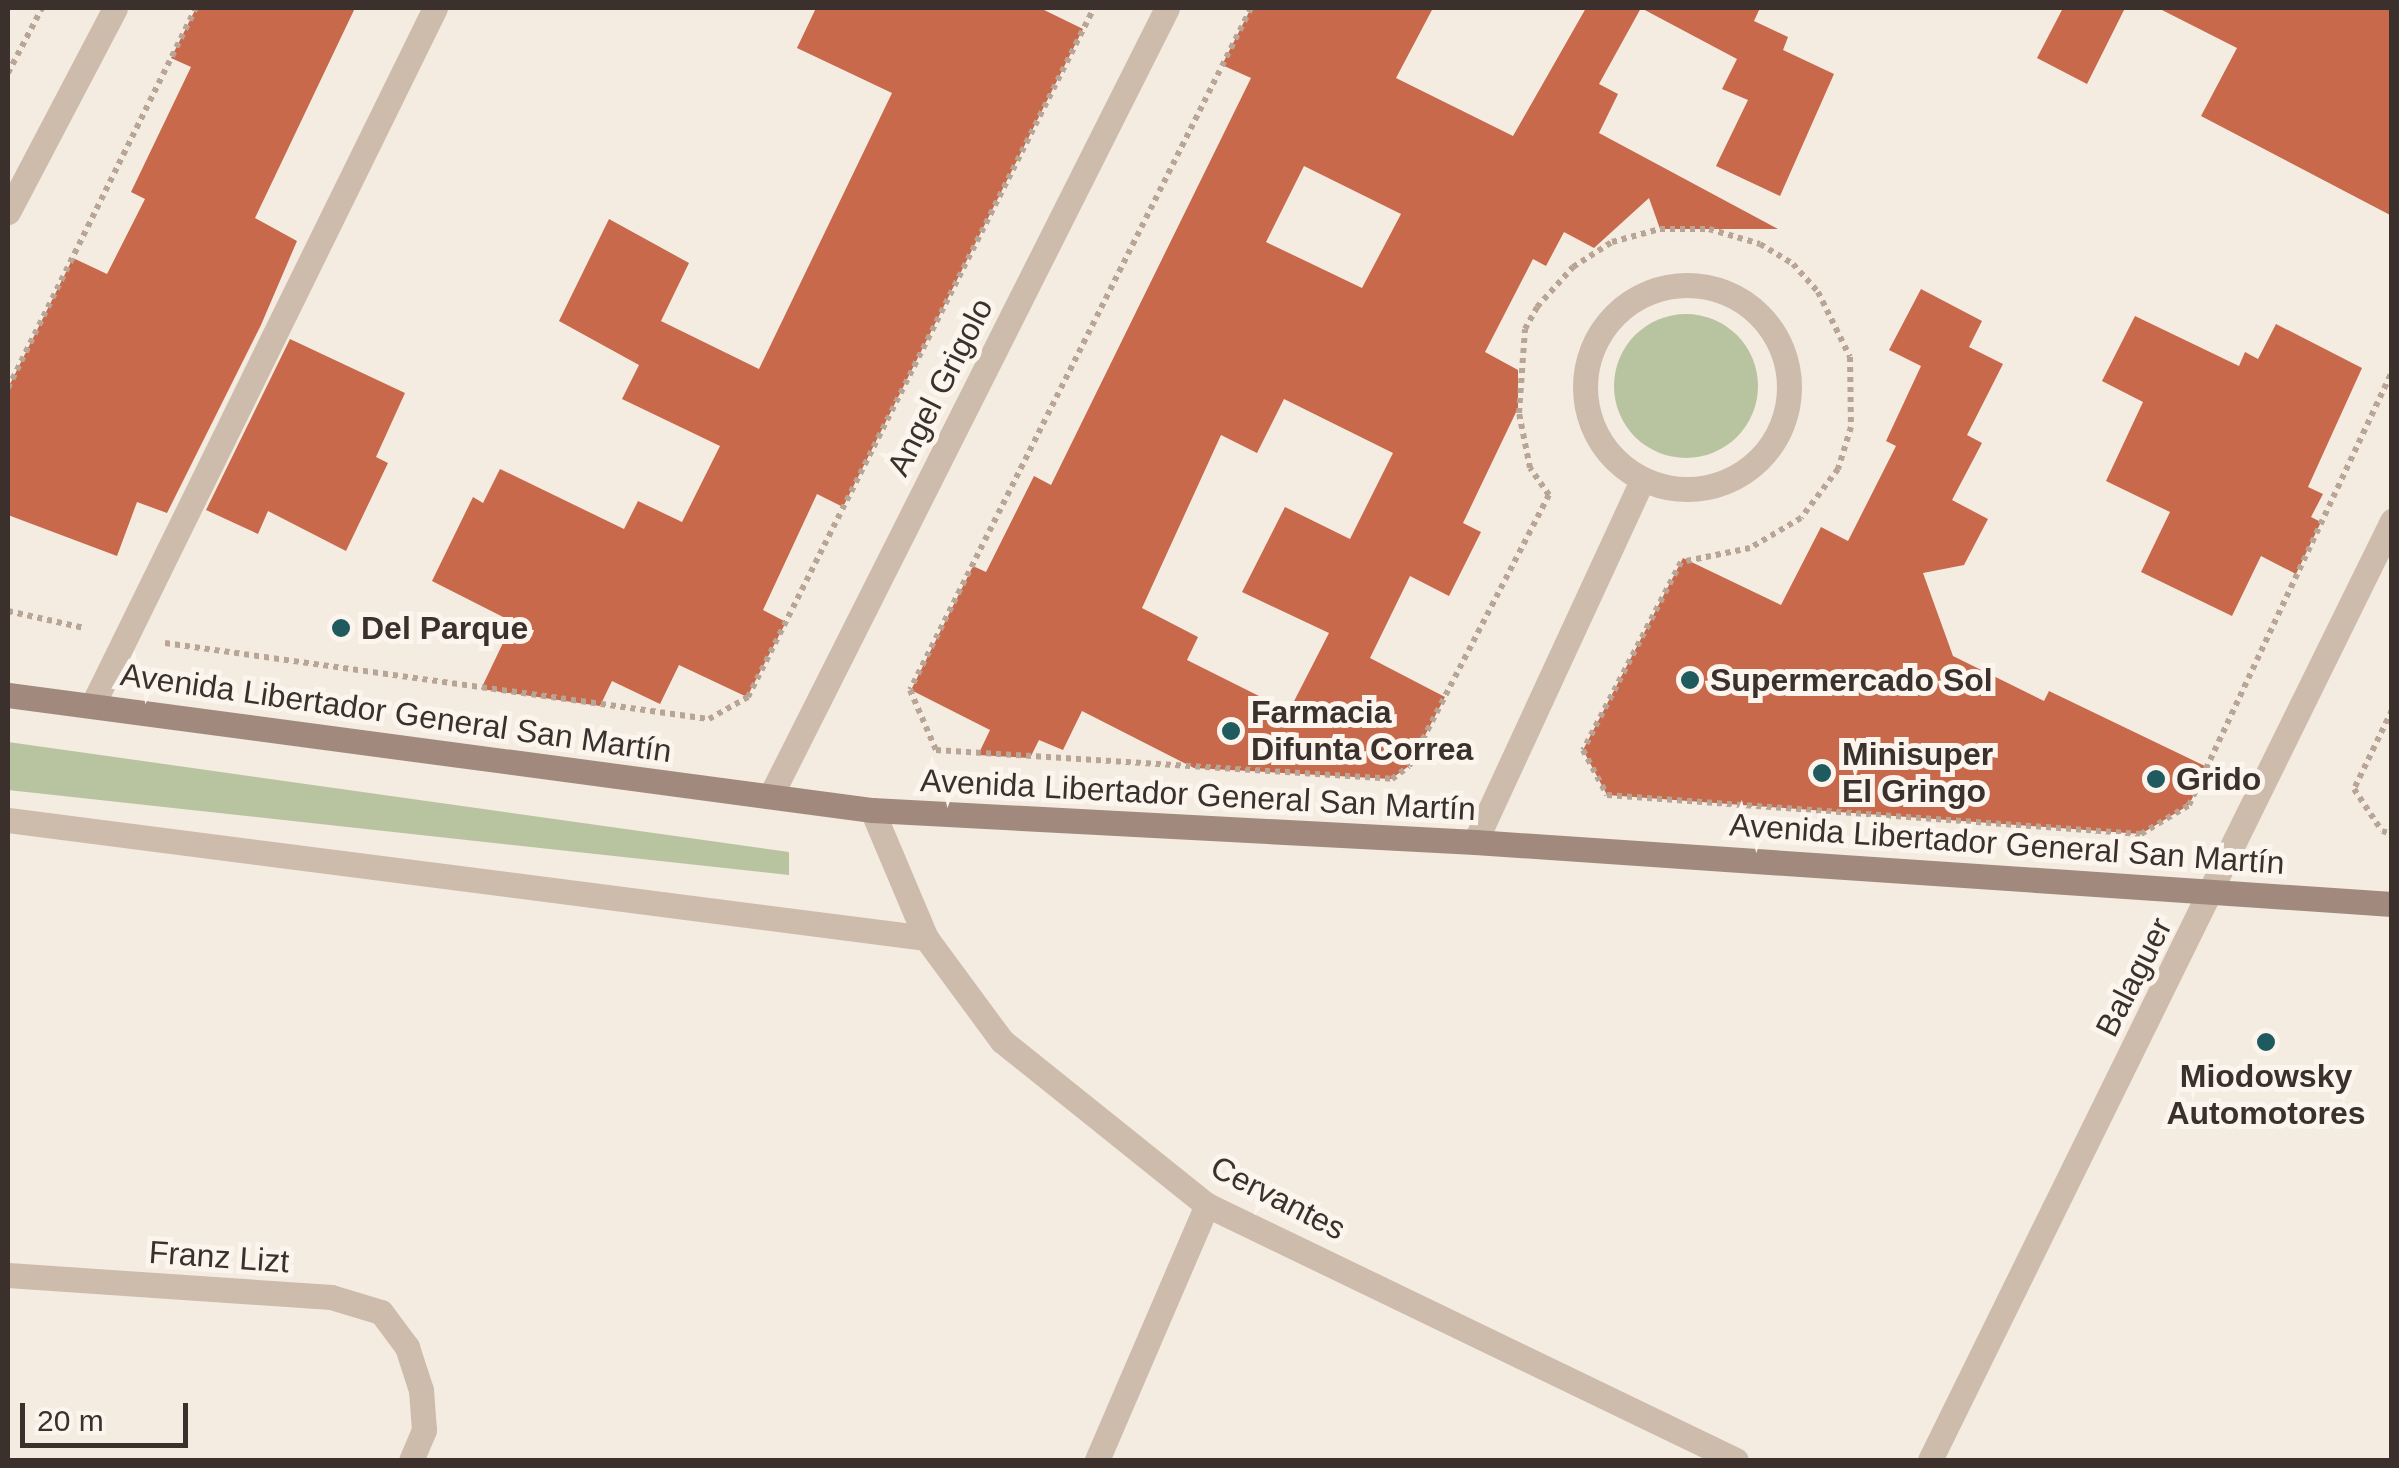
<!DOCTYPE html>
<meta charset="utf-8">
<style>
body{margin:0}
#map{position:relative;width:2399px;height:1468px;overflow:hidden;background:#f4ebe1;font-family:Arial,sans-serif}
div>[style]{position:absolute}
.green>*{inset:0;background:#b8c4a0}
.round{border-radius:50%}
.building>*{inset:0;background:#c8694b}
.path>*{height:6px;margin-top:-3px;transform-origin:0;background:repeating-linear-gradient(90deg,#b9a596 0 5px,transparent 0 10px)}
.street>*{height:25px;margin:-12.5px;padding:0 12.5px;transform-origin:12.5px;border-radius:12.5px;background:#cdbbac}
.street>.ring{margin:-12.5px;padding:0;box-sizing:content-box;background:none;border:25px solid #cdbbac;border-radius:50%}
.secondary>*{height:25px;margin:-12.5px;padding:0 12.5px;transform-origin:12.5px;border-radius:12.5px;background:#a18a7d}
.dots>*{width:28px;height:28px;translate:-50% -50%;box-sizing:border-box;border:5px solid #fbf5ee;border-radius:50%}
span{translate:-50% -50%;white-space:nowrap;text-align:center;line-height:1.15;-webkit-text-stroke:10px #fbf5ee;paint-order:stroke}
.street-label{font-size:32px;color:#3b302b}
.poi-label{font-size:32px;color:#3b302b;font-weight:700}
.left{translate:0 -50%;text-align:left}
.frame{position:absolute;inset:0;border:10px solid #3b302b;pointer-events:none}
.scale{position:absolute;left:20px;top:1403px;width:168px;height:45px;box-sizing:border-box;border:5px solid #3b302b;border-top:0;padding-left:12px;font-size:30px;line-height:35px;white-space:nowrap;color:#3b302b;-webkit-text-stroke:8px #fbf5ee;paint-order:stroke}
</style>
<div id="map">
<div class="green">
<div class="round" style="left:1614px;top:314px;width:144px;height:144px"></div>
<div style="clip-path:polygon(8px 742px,789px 852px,789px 875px,8px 790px)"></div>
</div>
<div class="building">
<div style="clip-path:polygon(196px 8px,355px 8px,255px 218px,297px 241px,261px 325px,167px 513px,137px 502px,117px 556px,8px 515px,8px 388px,73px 258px,107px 274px,145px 199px,131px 192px,191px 67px,171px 58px)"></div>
<div style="clip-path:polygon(816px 8px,1040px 8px,1083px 29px,843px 507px,817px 494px,763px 610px,786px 622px,747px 697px,679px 665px,660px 704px,612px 681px,600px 706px,481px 689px,513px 622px,432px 581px,473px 497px,483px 503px,500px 469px,624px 529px,638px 501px,682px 522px,720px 446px,622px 399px,639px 365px,559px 321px,609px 219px,689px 263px,661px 321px,759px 369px,892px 93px,797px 48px)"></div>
<div style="clip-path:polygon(evenodd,1251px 8px,1433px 8px,1396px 78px,1513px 136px,1586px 8px,1760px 8px,1754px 21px,1788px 37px,1783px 50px,1834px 74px,1780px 196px,1716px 166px,1748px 100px,1722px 89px,1737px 59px,1641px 8px,1599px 84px,1618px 94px,1599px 133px,1778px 229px,1660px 229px,1649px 198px,1594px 248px,1564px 232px,1546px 266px,1533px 259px,1485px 352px,1518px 370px,1518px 408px,1463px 523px,1481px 532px,1449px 596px,1410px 576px,1370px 658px,1445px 697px,1409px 766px,1391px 779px,1194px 768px,1082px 711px,1063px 750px,1039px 740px,1030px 758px,978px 755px,990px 730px,911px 690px,973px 566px,986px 572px,1034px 476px,1051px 485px,1251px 78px,1222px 65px,1251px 8px,1304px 166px,1401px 214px,1362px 288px,1266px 242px,1304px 166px,1251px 8px,1284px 399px,1393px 453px,1350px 539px,1285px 507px,1242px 592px,1329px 633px,1289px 711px,1187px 660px,1198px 637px,1142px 608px,1221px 435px,1257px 453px,1284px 399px)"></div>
<div style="clip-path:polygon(2063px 8px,2125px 8px,2087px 84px,2037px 58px)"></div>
<div style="clip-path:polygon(2158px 8px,2392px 8px,2392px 216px,2201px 116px,2237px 48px)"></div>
<div style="clip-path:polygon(1921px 289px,1982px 321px,1969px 347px,2003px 364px,1967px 435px,1982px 443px,1952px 500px,1988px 519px,1964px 565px,1923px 573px,1953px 656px,2044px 701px,2049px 691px,2207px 767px,2189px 805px,2141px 834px,1607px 795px,1583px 750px,1683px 558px,1781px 605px,1821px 527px,1848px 541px,1896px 446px,1886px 441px,1921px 366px,1889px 350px)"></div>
<div style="clip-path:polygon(2135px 316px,2239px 366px,2245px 352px,2258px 359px,2276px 324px,2362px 368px,2308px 487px,2323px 494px,2311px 517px,2321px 522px,2296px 574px,2261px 556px,2232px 616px,2141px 572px,2170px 512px,2106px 481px,2143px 402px,2102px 381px)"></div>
<div style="clip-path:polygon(290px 339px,405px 393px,376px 457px,388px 463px,346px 551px,268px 511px,258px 534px,206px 510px)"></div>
</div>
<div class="path">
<div style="left:1251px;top:8px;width:762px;rotate:116.57deg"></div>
<div style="left:910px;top:690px;width:65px;rotate:66.6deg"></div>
<div style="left:936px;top:750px;width:457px;rotate:3.6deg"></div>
<div style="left:1392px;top:779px;width:21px;rotate:-37deg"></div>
<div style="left:1409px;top:766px;width:305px;rotate:-62.7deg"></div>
<div style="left:1549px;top:495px;width:33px;rotate:-125deg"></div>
<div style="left:1530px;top:468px;width:56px;rotate:-101.3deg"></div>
<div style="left:1519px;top:413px;width:84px;rotate:-85.9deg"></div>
<div style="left:1525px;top:329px;width:25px;rotate:-61deg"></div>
<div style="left:1537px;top:307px;width:54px;rotate:-48deg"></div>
<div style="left:1573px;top:267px;width:46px;rotate:-32.7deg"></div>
<div style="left:1612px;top:242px;width:50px;rotate:-15.2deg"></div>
<div style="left:1660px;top:229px;width:49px"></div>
<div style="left:1709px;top:229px;width:53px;rotate:16.4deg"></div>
<div style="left:1760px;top:244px;width:39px;rotate:31deg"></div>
<div style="left:1793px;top:264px;width:38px;rotate:48deg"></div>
<div style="left:1818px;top:292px;width:72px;rotate:63.8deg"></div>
<div style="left:1850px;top:357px;width:70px;rotate:89.2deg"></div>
<div style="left:1851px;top:427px;width:44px;rotate:107.2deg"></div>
<div style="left:1838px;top:469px;width:61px;rotate:127.1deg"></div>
<div style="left:1801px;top:518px;width:59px;rotate:149.5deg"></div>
<div style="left:1750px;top:548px;width:70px;rotate:168.5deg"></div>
<div style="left:1681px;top:562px;width:212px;rotate:117.5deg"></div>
<div style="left:1583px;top:750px;width:51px;rotate:61.9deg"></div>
<div style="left:1607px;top:795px;width:535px;rotate:4.18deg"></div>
<div style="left:2141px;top:834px;width:56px;rotate:-31.1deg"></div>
<div style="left:2189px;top:805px;width:478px;rotate:-64.9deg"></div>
<div style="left:8px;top:73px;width:73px;rotate:-62.4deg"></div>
<div style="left:8px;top:388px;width:424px;rotate:-63.7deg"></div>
<div style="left:8px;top:611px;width:78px;rotate:12.6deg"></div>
<div style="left:165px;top:643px;width:549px;rotate:7.95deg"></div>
<div style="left:709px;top:719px;width:45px;rotate:-29.4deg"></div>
<div style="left:748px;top:697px;width:771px;rotate:-63.34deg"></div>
<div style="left:2392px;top:710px;width:88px;rotate:115.7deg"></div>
<div style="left:2354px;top:789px;width:50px;rotate:56.3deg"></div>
<div style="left:2382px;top:831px;width:10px;rotate:17deg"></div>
</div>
<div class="street">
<div style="left:8px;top:212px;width:230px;rotate:-62.3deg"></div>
<div class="ring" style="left:1585px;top:285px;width:179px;height:179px"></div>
<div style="left:92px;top:706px;width:778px;rotate:-63.83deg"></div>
<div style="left:771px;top:795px;width:881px;rotate:-63.29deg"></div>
<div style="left:872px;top:810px;width:139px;rotate:67.1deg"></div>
<div style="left:926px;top:938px;width:128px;rotate:53.6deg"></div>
<div style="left:1002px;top:1041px;width:263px;rotate:38.7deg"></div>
<div style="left:1207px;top:1205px;width:587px;rotate:25.74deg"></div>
<div style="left:8px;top:820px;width:926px;rotate:7.32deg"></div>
<div style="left:1475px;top:842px;width:399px;rotate:-65.2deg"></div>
<div style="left:8px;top:1275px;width:324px;rotate:3.9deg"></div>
<div style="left:331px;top:1297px;width:52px;rotate:16.7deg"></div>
<div style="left:381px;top:1312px;width:44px;rotate:53.4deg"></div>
<div style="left:407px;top:1347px;width:45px;rotate:72deg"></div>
<div style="left:421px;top:1390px;width:40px;rotate:85.7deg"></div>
<div style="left:424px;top:1430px;width:33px;rotate:113deg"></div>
<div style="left:1097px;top:1460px;width:278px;rotate:-66.7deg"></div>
<div style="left:1930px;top:1460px;width:1047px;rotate:-63.8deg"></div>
</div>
<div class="secondary">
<div style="left:8px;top:695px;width:872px;rotate:7.58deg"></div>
<div style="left:872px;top:810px;width:604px;rotate:3.04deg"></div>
<div style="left:1475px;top:842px;width:919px;rotate:3.87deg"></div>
</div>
<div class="dots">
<div style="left:341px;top:628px;background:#1f5a5e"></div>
<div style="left:1690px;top:680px;background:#1f5a5e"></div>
<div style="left:1231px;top:731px;background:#1f5a5e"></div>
<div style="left:1822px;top:773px;background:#1f5a5e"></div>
<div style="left:2156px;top:779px;background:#1f5a5e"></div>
<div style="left:2266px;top:1042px;background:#1f5a5e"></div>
</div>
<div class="street-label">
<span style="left:940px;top:387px;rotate:-63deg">Angel Grigolo</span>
<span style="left:396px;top:713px;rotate:8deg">Avenida Libertador General San Martín</span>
<span style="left:1198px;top:795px;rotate:3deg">Avenida Libertador General San Martín</span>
<span style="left:2007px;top:844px;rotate:4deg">Avenida Libertador General San Martín</span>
<span style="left:2134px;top:977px;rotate:-63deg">Balaguer</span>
<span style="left:1278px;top:1198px;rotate:27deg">Cervantes</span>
<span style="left:219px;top:1257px;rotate:4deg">Franz Lizt</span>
</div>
<div class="poi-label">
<span class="left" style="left:361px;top:628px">Del Parque</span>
<span class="left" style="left:1710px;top:680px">Supermercado Sol</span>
<span class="left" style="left:1251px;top:731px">Farmacia<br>Difunta Correa</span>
<span class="left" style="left:1842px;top:773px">Minisuper<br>El Gringo</span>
<span class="left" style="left:2176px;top:779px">Grido</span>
<span style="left:2266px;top:1095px">Miodowsky<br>Automotores</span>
</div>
<div class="frame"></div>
<div class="scale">20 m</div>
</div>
